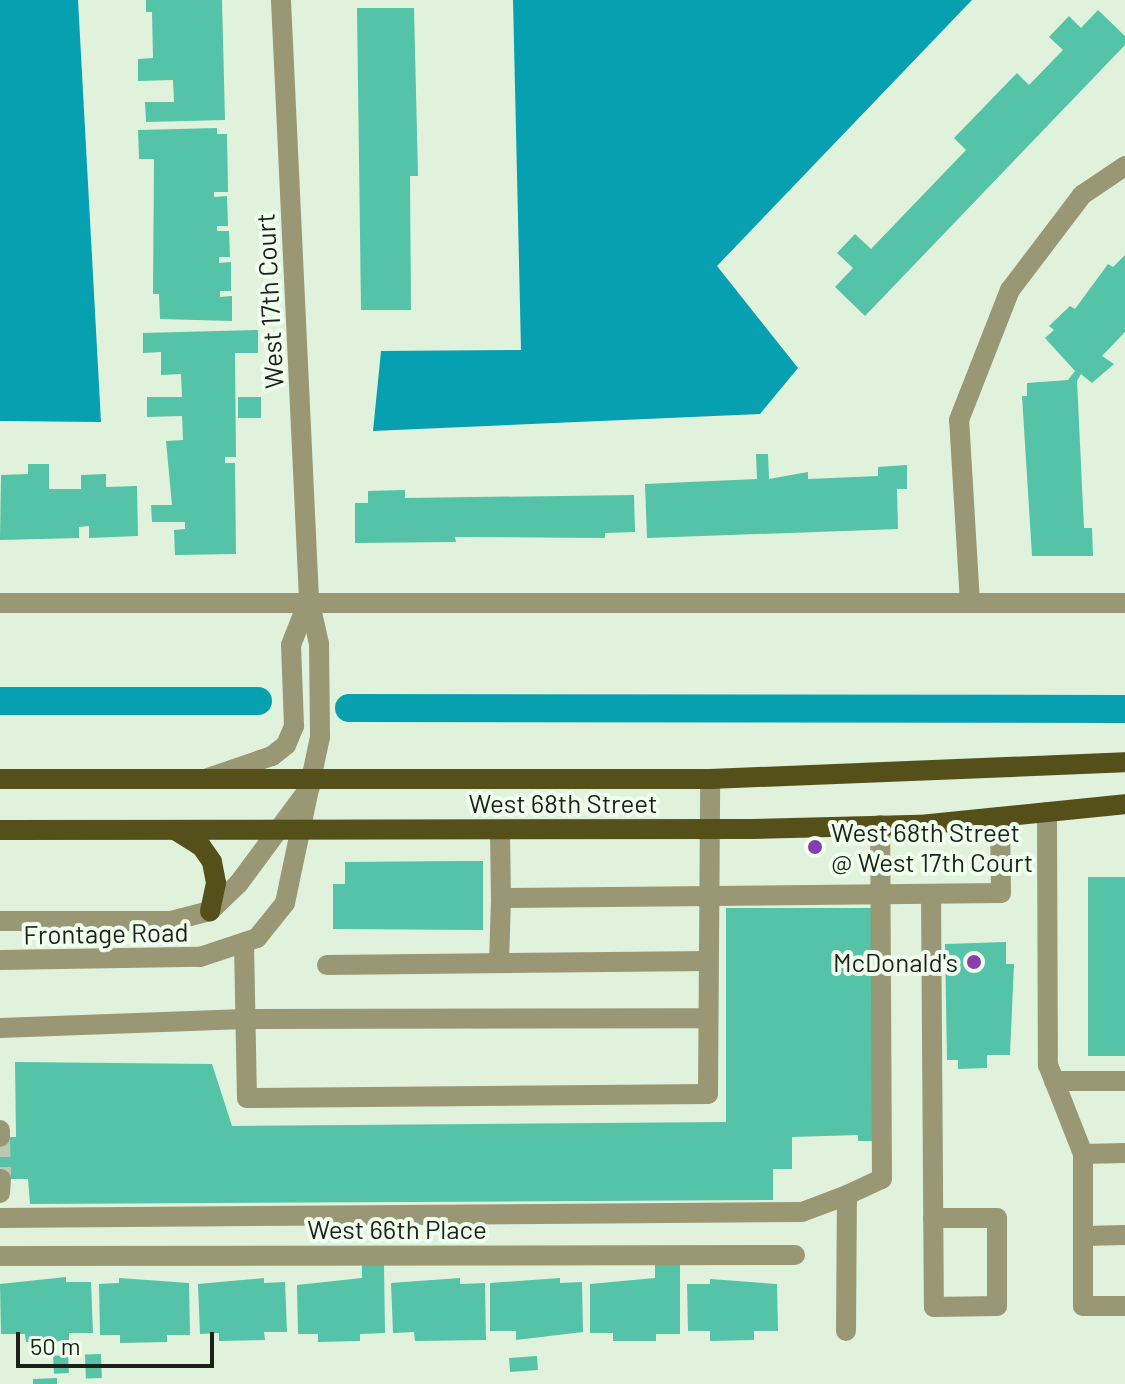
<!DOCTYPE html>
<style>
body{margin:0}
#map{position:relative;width:1125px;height:1384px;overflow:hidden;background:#e1f2dc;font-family:Barlow,sans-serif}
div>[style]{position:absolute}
.water>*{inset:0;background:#06a0b1}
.canal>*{height:28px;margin:-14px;padding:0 14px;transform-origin:14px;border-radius:14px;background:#06a0b1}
.building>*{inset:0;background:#54c3a7;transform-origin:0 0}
.minor-tunnel>*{height:20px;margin-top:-10px;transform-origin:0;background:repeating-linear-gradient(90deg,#b9c8b5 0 20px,transparent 0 30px)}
.minor>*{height:20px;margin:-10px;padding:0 10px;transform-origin:10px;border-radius:10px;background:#999774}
.major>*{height:20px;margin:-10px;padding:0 10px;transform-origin:10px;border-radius:10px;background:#555019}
.dots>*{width:22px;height:22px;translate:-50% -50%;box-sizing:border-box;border:4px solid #f0feed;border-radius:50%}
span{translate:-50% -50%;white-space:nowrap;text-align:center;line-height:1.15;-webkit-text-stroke:8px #f0feed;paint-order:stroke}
.street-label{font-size:26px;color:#1b2119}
.poi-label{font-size:26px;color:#1b2119}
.left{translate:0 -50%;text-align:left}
.right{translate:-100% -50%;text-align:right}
.scale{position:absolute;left:16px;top:1332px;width:198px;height:36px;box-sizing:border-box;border:4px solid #1b2119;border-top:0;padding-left:10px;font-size:24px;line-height:28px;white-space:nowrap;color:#1b2119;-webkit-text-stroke:6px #f0feed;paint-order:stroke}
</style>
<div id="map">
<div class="water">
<div style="clip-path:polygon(0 0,78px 0,101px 422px,0 421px)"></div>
<div style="clip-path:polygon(513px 0,972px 0,717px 266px,798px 368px,760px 414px,373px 431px,381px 351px,521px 350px)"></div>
</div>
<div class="canal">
<div style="left:0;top:701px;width:258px"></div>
<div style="left:349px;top:708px;width:776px;rotate:0.07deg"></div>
</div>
<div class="building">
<div style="clip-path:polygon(146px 0,222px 0,225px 120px,146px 122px,145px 102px,174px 102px,173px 80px,138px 81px,138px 59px,153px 58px,152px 12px,146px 12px)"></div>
<div style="clip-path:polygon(357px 8px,414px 8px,418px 176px,410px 176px,411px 310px,361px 310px)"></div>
<div style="clip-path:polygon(1098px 10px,1125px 36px,1125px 45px,865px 316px,835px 287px,853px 268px,837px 253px,855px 234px,871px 249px,966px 150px,954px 138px,1017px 73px,1029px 85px,1063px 50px,1049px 37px,1069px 16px,1081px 28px)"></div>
<div style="clip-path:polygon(217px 128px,217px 134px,227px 134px,228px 192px,214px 192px,214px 197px,227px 196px,228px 226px,217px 226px,217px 231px,229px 231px,230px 257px,219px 257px,219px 263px,231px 262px,231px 291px,220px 291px,220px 297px,232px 296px,232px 321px,160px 319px,159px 294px,153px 294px,154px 159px,139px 159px,138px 130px)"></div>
<div style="clip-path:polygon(1125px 255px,1125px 332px,1102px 356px,1114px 364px,1092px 383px,1081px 374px,1077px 381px,1084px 528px,1092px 528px,1093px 556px,1032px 556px,1022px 396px,1027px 396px,1027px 383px,1068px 380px,1075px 371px,1045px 338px,1054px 330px,1049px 326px,1070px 306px,1075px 309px,1108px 264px,1113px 267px)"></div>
<div style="clip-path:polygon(258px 330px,258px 353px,235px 353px,236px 457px,225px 457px,225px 463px,235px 463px,236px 554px,175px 555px,174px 530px,185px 529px,185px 522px,152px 522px,151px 505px,172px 505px,166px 441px,183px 440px,182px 416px,147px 417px,147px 397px,182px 397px,181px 374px,161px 375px,161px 352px,143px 353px,143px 333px)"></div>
<div style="left:238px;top:397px;width:23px;height:21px"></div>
<div style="clip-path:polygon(756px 454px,768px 454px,769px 479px,808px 472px,808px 479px,878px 476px,878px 467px,907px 465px,907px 489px,897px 489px,898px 529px,647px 538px,645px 484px,757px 479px)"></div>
<div style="clip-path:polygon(28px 464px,49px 464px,49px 489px,81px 489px,81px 475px,106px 474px,106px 487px,137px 486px,138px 536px,89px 538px,89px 526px,79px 527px,79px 538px,0 540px,1px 475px,28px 474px)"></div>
<div style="clip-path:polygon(405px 490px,405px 498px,634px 495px,635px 532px,605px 533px,605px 538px,455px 537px,456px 542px,355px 543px,355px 503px,368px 503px,368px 491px)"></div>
<div style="clip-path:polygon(460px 861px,483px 861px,483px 930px,333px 929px,333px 884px,345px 884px,345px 862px)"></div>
<div style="left:1088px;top:877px;width:37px;height:179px"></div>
<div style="clip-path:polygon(726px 908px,875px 908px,875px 1141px,858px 1141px,858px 1135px,792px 1137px,792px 1169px,773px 1169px,773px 1200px,30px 1204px,28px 1179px,0 1179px,0 1137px,16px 1137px,15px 1062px,212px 1064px,232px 1126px,726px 1122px)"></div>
<div style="clip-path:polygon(1006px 942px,1006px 964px,1014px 964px,1010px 1055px,987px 1055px,987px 1068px,958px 1069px,958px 1060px,947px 1060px,945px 944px)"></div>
<div style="clip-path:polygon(680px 1263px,680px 1334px,656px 1334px,656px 1341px,613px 1341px,613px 1333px,590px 1333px,590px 1284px,655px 1278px,655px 1264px)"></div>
<div style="clip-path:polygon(362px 1264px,384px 1264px,385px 1333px,360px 1334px,360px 1341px,318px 1342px,318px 1334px,298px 1334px,297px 1285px,362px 1278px)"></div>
<div style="clip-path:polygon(66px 1277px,66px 1282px,91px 1282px,93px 1333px,69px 1333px,69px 1341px,26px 1342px,25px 1334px,1px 1334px,0 1284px)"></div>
<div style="clip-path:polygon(119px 1278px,189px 1283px,190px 1335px,167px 1335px,167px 1342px,120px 1343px,120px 1335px,100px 1335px,99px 1284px,119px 1283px)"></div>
<div style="clip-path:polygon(264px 1278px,264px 1283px,285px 1282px,287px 1332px,264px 1332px,265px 1340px,219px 1341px,219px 1333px,200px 1334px,198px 1284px)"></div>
<div style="clip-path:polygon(460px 1278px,460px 1284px,485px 1283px,486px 1340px,415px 1341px,414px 1332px,393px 1333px,391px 1283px)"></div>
<div style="clip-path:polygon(560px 1278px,560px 1283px,582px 1282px,583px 1332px,516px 1340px,516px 1331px,490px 1331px,490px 1283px)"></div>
<div style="clip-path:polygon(710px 1279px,777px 1284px,778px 1331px,754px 1331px,754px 1340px,710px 1341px,710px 1331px,688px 1331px,687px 1284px,710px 1284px)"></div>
<div style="left:101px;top:1354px;width:24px;height:16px;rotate:88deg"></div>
<div style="left:68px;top:1355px;width:18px;height:15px;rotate:87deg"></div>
<div style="left:537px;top:1356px;width:14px;height:28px;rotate:86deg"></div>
<div style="clip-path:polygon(57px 1378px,57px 1384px,33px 1384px,33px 1379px)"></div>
</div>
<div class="minor-tunnel">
<div style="left:0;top:1137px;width:42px;rotate:88.6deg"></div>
</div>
<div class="minor">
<div style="left:0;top:603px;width:1125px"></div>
<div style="left:970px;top:603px;width:183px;rotate:-93.4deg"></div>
<div style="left:959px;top:420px;width:140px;rotate:-68.6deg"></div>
<div style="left:1010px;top:290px;width:119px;rotate:-52.8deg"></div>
<div style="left:1082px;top:195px;width:52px;rotate:-34deg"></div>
<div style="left:208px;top:778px;width:68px;rotate:-19deg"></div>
<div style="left:272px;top:756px;width:18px;rotate:-38deg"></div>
<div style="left:286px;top:745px;width:21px;rotate:-67deg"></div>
<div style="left:294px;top:726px;width:81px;rotate:-92.1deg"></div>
<div style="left:291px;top:645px;width:49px;rotate:-68.6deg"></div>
<div style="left:1047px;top:812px;width:253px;rotate:89.8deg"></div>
<div style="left:1048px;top:1065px;width:96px;rotate:68.5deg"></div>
<div style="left:1083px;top:1154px;width:152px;rotate:90deg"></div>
<div style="left:1083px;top:1306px;width:42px"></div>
<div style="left:500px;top:830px;width:68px;rotate:89.2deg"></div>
<div style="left:501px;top:898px;width:500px;rotate:-0.57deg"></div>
<div style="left:1001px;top:893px;width:76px;rotate:-90.8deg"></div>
<div style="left:931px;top:894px;width:413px;rotate:89.6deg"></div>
<div style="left:934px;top:1307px;width:63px;rotate:-0.9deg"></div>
<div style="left:997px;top:1306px;width:88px;rotate:-90deg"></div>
<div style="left:997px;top:1218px;width:64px;rotate:180deg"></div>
<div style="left:0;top:921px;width:171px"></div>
<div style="left:171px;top:921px;width:40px;rotate:-14.4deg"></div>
<div style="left:210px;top:911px;width:40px;rotate:-44deg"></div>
<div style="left:239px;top:883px;width:119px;rotate:-53.5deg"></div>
<div style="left:244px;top:944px;width:154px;rotate:88.9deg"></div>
<div style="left:247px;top:1098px;width:461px;rotate:-0.5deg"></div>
<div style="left:708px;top:1094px;width:315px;rotate:-89.6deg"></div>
<div style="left:0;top:960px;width:200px;rotate:-0.9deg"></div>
<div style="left:200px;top:957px;width:60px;rotate:-18.4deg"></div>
<div style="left:257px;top:938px;width:45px;rotate:-51.3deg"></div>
<div style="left:285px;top:903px;width:170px;rotate:-78.1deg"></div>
<div style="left:320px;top:737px;width:93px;rotate:-90.6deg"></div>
<div style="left:319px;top:644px;width:46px;rotate:-102.5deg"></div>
<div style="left:309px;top:599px;width:600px;rotate:-92.68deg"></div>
<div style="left:499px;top:963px;width:65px;rotate:-88.2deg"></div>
<div style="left:327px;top:965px;width:381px;rotate:-0.6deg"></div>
<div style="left:0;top:1028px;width:245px;rotate:-2.1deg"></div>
<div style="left:245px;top:1019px;width:463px;rotate:-0.1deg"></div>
<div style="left:1054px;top:1081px;width:71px"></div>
<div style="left:0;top:1130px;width:7px;rotate:90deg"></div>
<div style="left:1083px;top:1154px;width:42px;rotate:-1.4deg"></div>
<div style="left:0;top:1193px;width:14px;rotate:-86deg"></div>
<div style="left:0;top:1218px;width:802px;rotate:-0.43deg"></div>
<div style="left:802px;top:1212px;width:48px;rotate:-20.7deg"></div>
<div style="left:847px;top:1195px;width:38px;rotate:-25deg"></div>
<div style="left:882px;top:1179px;width:354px;rotate:-90.3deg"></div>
<div style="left:1083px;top:1236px;width:42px;rotate:-1.4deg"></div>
<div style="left:0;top:1256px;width:795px;rotate:-0.07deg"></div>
<div style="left:846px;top:1331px;width:136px;rotate:-89.6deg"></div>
</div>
<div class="major">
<div style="left:0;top:779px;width:710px"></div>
<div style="left:710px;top:779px;width:415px;rotate:-2.3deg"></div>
<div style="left:0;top:830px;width:751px;rotate:-0.08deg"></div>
<div style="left:751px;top:829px;width:169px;rotate:-1.4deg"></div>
<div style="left:920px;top:825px;width:206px;rotate:-5.8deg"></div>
<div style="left:175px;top:830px;width:31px;rotate:32deg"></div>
<div style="left:201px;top:846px;width:19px;rotate:55deg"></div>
<div style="left:212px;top:862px;width:21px;rotate:79deg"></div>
<div style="left:216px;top:883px;width:29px;rotate:102deg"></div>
</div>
<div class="dots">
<div style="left:815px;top:847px;background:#883eaf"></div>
<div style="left:974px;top:962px;background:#883eaf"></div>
</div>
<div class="street-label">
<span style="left:269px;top:301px;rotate:-93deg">West 17th Court</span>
<span style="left:563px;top:803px">West 68th Street</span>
<span style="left:106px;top:933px;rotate:-1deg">Frontage Road</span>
<span style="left:397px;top:1229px">West 66th Place</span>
</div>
<div class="poi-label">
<span class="left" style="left:831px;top:847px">West 68th Street<br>@ West 17th Court</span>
<span class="right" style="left:958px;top:962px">McDonald's</span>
</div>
<div class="scale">50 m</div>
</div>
